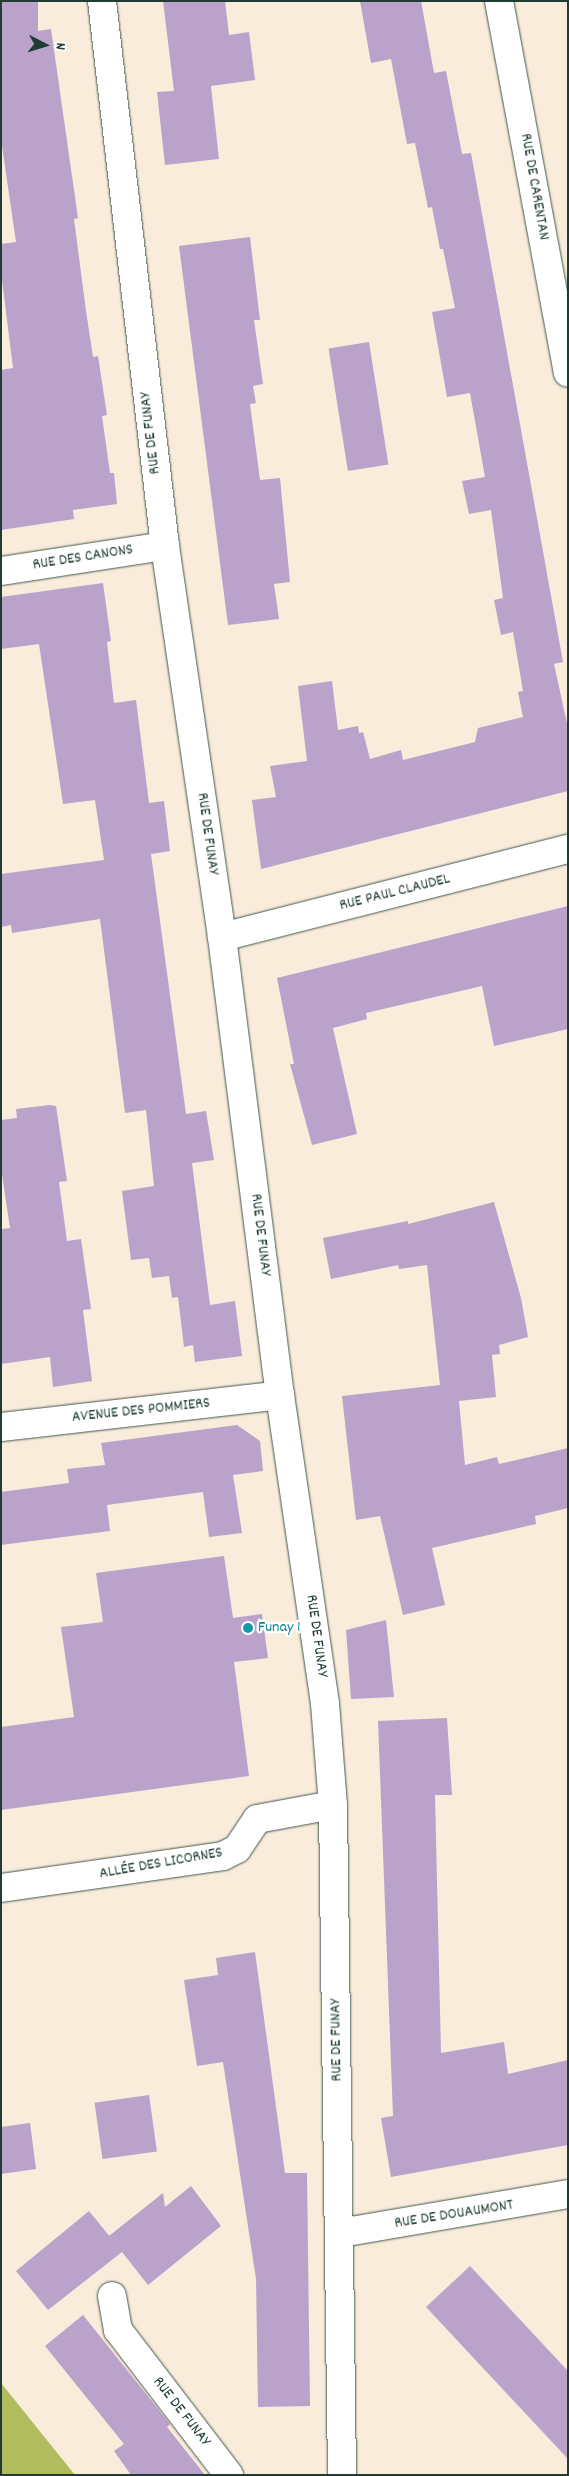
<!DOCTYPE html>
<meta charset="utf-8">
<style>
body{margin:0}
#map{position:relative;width:569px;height:2476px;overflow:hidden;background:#f9ecdb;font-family:Dekko,sans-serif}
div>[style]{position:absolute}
.green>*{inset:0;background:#b0bc5e}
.building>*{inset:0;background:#baa2ca;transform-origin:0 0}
.roads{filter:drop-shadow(0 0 1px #40574d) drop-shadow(0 0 1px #40574d)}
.street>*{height:28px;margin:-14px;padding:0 14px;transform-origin:14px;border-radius:14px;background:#fff}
.dots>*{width:14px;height:14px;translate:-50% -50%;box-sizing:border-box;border:2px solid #fff;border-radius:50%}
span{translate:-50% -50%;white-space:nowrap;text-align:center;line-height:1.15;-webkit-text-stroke:5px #fff;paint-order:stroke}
.street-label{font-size:16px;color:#1f3d34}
.culture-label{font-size:16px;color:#0d838f}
.left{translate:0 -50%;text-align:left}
.frame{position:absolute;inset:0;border:2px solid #1f3d34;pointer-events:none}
.north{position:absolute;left:20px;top:20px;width:50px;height:50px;-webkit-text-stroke:4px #fff;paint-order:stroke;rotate:95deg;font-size:14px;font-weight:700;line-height:20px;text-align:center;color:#1f3d34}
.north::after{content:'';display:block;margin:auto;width:18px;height:22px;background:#1f3d34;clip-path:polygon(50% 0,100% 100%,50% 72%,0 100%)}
</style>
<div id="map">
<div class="green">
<div style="clip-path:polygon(1px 2383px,75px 2475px,1px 2475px)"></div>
</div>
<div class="building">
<div style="clip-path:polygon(1px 1px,38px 1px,38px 31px,51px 29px,78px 218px,74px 219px,86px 311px,93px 357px,98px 356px,107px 415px,102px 416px,110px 473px,114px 473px,117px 504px,73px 510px,74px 519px,1px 530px,1px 370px,13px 368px,1px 272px,1px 244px,16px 242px,1px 139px)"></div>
<div style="clip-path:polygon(163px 1px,225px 1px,229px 35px,249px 32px,255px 80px,211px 86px,219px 159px,165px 165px,157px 92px,174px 91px)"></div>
<div style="clip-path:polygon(360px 1px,421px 1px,434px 73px,446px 71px,462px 154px,471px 153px,563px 662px,554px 664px,568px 728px,568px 791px,261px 869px,252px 800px,276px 797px,270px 766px,307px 761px,298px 686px,332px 681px,338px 730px,358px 726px,359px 733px,363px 732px,370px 759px,401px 750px,403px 760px,475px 742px,478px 728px,523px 717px,518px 692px,523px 691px,513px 632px,501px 635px,494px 600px,503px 598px,491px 510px,469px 514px,462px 481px,485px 477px,470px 393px,447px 397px,432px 312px,455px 308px,443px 249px,440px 249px,432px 207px,428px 208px,415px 143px,407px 144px,391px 59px,371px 63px)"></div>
<div style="clip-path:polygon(250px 237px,260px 320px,254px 320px,263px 384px,253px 386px,256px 403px,250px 404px,260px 480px,280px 478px,290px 582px,274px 584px,279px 619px,228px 625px,179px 246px)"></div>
<div style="left:369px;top:342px;width:124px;height:41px;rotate:81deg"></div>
<div style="clip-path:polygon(103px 583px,111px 641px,107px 642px,114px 703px,136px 700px,149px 803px,164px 801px,170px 851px,151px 854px,186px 1114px,206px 1111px,214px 1160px,192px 1163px,210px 1305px,235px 1301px,242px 1356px,195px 1362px,193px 1345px,184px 1347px,178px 1297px,172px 1298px,169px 1276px,152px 1278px,149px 1258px,131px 1260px,122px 1191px,154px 1186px,146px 1110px,125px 1113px,100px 919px,12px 933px,11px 925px,1px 927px,1px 874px,104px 860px,95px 800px,63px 804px,39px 644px,1px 649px,1px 597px)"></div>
<div style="clip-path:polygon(568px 906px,568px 1029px,494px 1046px,482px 986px,366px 1013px,367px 1019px,333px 1028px,357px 1134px,312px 1145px,290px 1064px,294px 1064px,277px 978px)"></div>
<div style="clip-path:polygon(50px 1105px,56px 1106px,67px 1181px,59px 1182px,67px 1241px,81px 1239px,91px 1309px,83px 1310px,92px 1381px,53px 1387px,50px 1357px,1px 1364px,1px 1229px,10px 1228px,1px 1168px,1px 1120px,17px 1118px,16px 1109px)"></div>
<div style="clip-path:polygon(494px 1202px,521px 1298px,528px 1337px,499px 1345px,500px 1354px,492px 1355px,496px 1397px,459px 1401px,465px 1465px,497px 1457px,499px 1464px,568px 1448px,568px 1508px,535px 1516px,536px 1524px,432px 1548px,445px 1605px,403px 1615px,380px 1516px,356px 1520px,342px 1396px,440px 1385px,427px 1265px,399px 1269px,398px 1265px,331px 1279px,323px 1238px,408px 1221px,408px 1224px)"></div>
<div style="clip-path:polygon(237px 1425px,260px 1441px,263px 1471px,233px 1475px,242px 1533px,209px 1537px,203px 1492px,107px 1505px,110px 1531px,1px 1545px,1px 1492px,69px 1483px,67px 1469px,105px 1465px,101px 1443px)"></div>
<div style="clip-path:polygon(224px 1556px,233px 1618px,262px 1614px,268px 1658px,234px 1662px,249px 1776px,1px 1810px,1px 1727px,74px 1717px,61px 1627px,103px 1622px,96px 1573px)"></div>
<div style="clip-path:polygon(386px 1620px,394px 1697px,351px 1699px,346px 1630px)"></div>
<div style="clip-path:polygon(447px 1718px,452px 1795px,435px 1795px,441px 2053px,504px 2042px,508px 2074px,568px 2060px,568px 2145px,391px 2177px,381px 2118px,393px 2116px,378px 1721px)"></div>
<div style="clip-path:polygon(255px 1952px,285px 2173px,307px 2173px,310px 2406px,258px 2407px,256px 2279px,223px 2062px,197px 2066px,184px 1980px,218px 1975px,216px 1958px)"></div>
<div style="left:149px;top:2095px;width:57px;height:55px;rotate:82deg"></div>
<div style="clip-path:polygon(30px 2123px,36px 2169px,1px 2174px,1px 2127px)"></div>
<div style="clip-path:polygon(191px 2186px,221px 2226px,148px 2285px,122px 2252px,48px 2310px,16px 2271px,89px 2211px,115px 2243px,109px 2236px,163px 2193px,165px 2207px)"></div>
<div style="clip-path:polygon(470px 2266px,568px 2371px,568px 2459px,426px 2307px)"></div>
<div style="clip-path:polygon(83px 2315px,170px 2424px,167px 2427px,205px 2475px,131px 2475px,114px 2451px,124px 2444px,45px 2346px)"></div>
</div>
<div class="roads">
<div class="street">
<div style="left:102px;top:1px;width:549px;rotate:83.41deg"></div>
<div style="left:165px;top:546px;width:395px;rotate:81.7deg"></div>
<div style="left:222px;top:937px;width:462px;rotate:82.8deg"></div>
<div style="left:280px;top:1395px;width:312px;rotate:81.7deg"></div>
<div style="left:325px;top:1704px;width:101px;rotate:85.5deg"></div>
<div style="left:333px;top:1805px;width:670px;rotate:89.23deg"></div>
<div style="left:499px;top:1px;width:378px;rotate:79.5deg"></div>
<div style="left:1px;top:571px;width:166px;rotate:-8.7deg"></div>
<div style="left:222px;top:937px;width:357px;rotate:-14.3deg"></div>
<div style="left:1px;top:1427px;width:281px;rotate:-6.5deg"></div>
<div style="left:1px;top:1888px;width:224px;rotate:-8.2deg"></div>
<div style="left:223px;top:1856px;width:16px;rotate:-27deg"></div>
<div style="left:237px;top:1849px;width:36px;rotate:-56deg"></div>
<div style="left:257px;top:1819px;width:77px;rotate:-10.4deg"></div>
<div style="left:340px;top:2233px;width:231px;rotate:-9.7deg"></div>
<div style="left:112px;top:2296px;width:35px;rotate:80deg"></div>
<div style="left:118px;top:2330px;width:183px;rotate:52.6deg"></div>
</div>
</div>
<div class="dots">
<div style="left:248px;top:1628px;background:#0f9aa8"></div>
</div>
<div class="street-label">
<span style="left:534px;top:187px;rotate:80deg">RUE DE CARENTAN</span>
<span style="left:151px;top:433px;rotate:-97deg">RUE DE FUNAY</span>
<span style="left:83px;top:558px;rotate:-9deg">RUE DES CANONS</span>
<span style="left:207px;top:834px;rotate:82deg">RUE DE FUNAY</span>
<span style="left:395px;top:893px;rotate:-14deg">RUE PAUL CLAUDEL</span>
<span style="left:260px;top:1235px;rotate:83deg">RUE DE FUNAY</span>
<span style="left:141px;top:1411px;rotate:-6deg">AVENUE DES POMMIERS</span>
<span style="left:316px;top:1636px;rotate:82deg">RUE DE FUNAY</span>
<span style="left:161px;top:1864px;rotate:-10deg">ALLÉE DES LICORNES</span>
<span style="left:337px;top:2040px;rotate:-91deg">RUE DE FUNAY</span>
<span style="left:454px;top:2215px;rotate:-9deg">RUE DE DOUAUMONT</span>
<span style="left:181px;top:2412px;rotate:52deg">RUE DE FUNAY</span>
</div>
<div class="culture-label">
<span class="left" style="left:258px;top:1628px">Funay 1</span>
</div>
<div class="frame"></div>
<div class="north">N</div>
</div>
